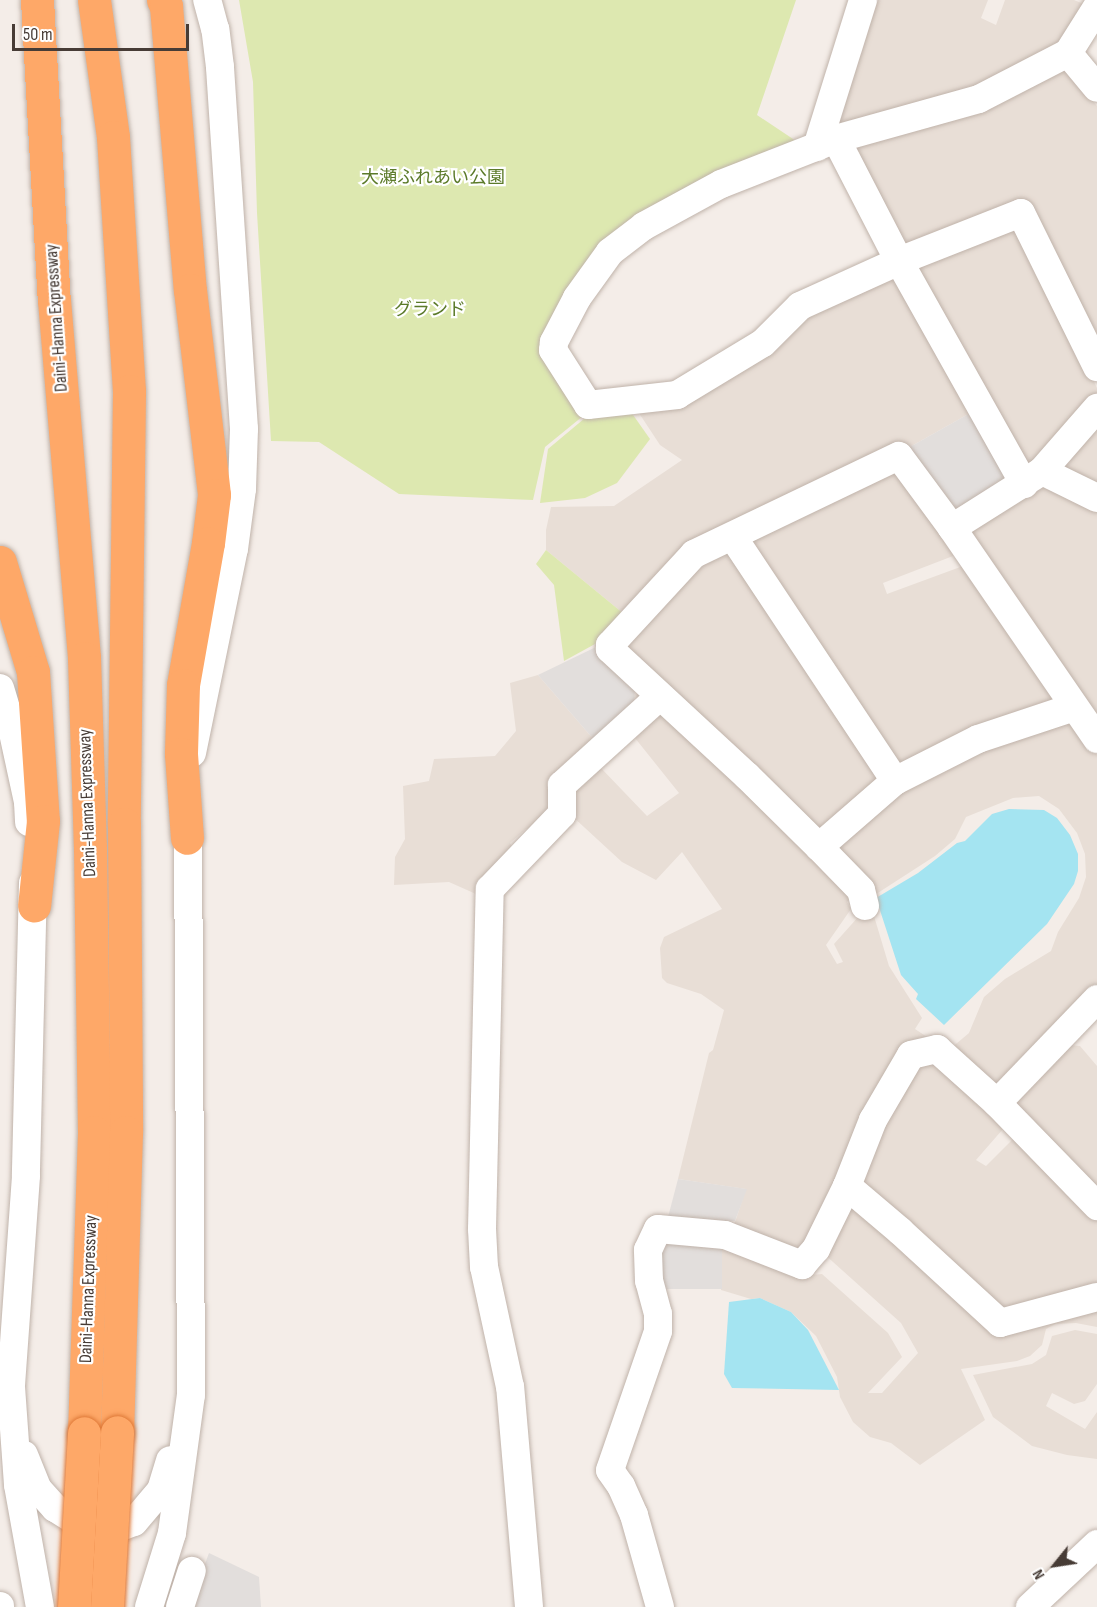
<!DOCTYPE html>
<meta charset="utf-8">
<style>
body{margin:0}
#map{position:relative;width:1097px;height:1607px;overflow:hidden;background:#f4ede8;font-family:"Sofia Sans Condensed","Noto Sans JP",sans-serif}
div>[style]{position:absolute}
.residential>*{inset:0;background:#e8ded6}
.green>*{inset:0;background:#dde8b0}
.parking>*{inset:0;background:#e2dedc;transform-origin:0 0}
.water>*{inset:0;background:#a4e4f1}
.roads{filter:drop-shadow(0 0 2px #c0b3aa) drop-shadow(0 0 2px #c0b3aa)}
.minor>*{height:28px;margin:-14px;padding:0 14px;transform-origin:14px;border-radius:14px;background:#fff}
.highway>*{height:33px;margin:-16.5px;padding:0 16.5px;transform-origin:16.5px;border-radius:16.5px;background:#fea868}
.bridges{filter:drop-shadow(0 0 2px #de7837) drop-shadow(0 0 2px #de7837)}
.highway-bridge>*{height:33px;margin:-16.5px;padding:0 16.5px;transform-origin:16.5px;border-radius:16.5px;background:#fea868}
span{translate:-50% -50%;white-space:nowrap;text-align:center;line-height:1.15;-webkit-text-stroke:4.5px #fff;paint-order:stroke}
.park-label{font-size:18px;color:#5b7a29}
.street-label{font-size:18px;color:#473c36}
.north{position:absolute;left:1025px;top:1535px;width:60px;height:60px;-webkit-text-stroke:4px #fff;paint-order:stroke;rotate:240deg;font-size:16px;font-weight:700;line-height:24px;text-align:center;color:#473c36}
.north::after{content:'';display:block;margin:auto;width:21px;height:27px;background:#473c36;clip-path:polygon(50% 0,100% 100%,50% 72%,0 100%)}
.scale{position:absolute;left:12px;top:24px;width:177px;height:27px;box-sizing:border-box;border:3px solid #473c36;border-top:0;padding-left:8px;font-size:18px;line-height:21px;white-space:nowrap;color:#473c36;-webkit-text-stroke:4px #fff;paint-order:stroke}
</style>
<div id="map">
<div class="residential">
<div style="clip-path:polygon(869px 0,988px 0,981px 18px,996px 25px,1005px 0,1074px 0,1086px 5px,1061px 44px,968px 95px,830px 132px)"></div>
<div style="clip-path:polygon(1065px 68px,1097px 106px,1097px 351px,1026px 202px,902px 246px,855px 144px)"></div>
<div style="clip-path:polygon(1021px 228px,1097px 388px,1097px 395px,1027px 468px,916px 270px,918px 261px)"></div>
<div style="clip-path:polygon(893px 274px,972px 412px,908px 448px,685px 548px,624px 614px,546px 550px,546px 530px,551px 507px,614px 506px,682px 460px,660px 445px,635px 407px,800px 312px)"></div>
<div style="clip-path:polygon(1097px 420px,1097px 485px,1066px 470px,1064px 454px)"></div>
<div style="clip-path:polygon(891px 472px,903px 475px,956px 551px,953px 556px,883px 583px,887px 594px,963px 566px,1053px 694px,1049px 706px,907px 766px,895px 762px,750px 551px,754px 536px)"></div>
<div style="clip-path:polygon(1036px 484px,1097px 504px,1097px 715px,970px 543px,973px 529px)"></div>
<div style="clip-path:polygon(723px 552px,733px 556px,878px 772px,875px 786px,826px 828px,809px 827px,629px 653px,627px 637px,693px 563px)"></div>
<div style="clip-path:polygon(538px 675px,595px 741px,552px 809px,533px 828px,526px 829px,510px 843px,513px 848px,476px 894px,449px 882px,394px 885px,395px 857px,405px 839px,403px 786px,429px 781px,434px 759px,495px 756px,516px 731px,510px 683px)"></div>
<div style="clip-path:polygon(663px 712px,854px 894px,847px 902px,851px 909px,826px 945px,837px 964px,843px 962px,834px 944px,859px 916px,874px 916px,889px 966px,922px 1018px,915px 1029px,930px 1039px,807px 1244px,793px 1252px,734px 1225px,746px 1189px,678px 1179px,709px 1053px,713px 1050px,724px 1010px,701px 994px,667px 983px,662px 978px,660px 948px,664px 937px,722px 909px,682px 852px,656px 880px,622px 862px,572px 816px,573px 794px,600px 767px,647px 816px,679px 793px,635px 738px)"></div>
<div style="clip-path:polygon(1059px 720px,1076px 724px,1097px 755px,1097px 992px,1006px 1089px,990px 1088px,950px 1049px,969px 1033px,984px 997px,1005px 979px,1051px 951px,1058px 932px,1079px 898px,1086px 877px,1085px 854px,1077px 833px,1059px 809px,1039px 796px,1013px 798px,966px 817px,955px 839px,935px 856px,870px 898px,835px 842px,886px 800px,931px 773px)"></div>
<div style="clip-path:polygon(1068px 1045px,1080px 1046px,1097px 1066px,1097px 1192px,1014px 1101px)"></div>
<div style="clip-path:polygon(939px 1057px,1003px 1129px,976px 1160px,986px 1166px,1016px 1136px,1097px 1214px,1097px 1285px,1008px 1311px,857px 1181px,915px 1063px)"></div>
<div style="clip-path:polygon(853px 1201px,998px 1334px,1097px 1302px,1097px 1327px,1076px 1323px,1055px 1324px,1046px 1329px,1042px 1345px,1030px 1356px,1017px 1361px,961px 1369px,985px 1420px,920px 1465px,891px 1443px,870px 1437px,853px 1422px,840px 1397px,837px 1377px,816px 1336px,791px 1312px,760px 1298px,751px 1299px,721px 1290px,722px 1244px,731px 1245px,809px 1279px,811px 1275px,822px 1274px,888px 1333px,902px 1357px,868px 1393px,882px 1393px,918px 1353px,901px 1323px,823px 1253px)"></div>
<div style="clip-path:polygon(1075px 1330px,1097px 1334px,1097px 1384px,1085px 1401px,1074px 1404px,1052px 1393px,1046px 1406px,1085px 1429px,1097px 1412px,1097px 1459px,1067px 1455px,1032px 1446px,993px 1417px,973px 1375px,1032px 1364px,1046px 1355px,1052px 1336px)"></div>
</div>
<div class="green">
<div style="clip-path:polygon(239px 0,796px 0,757px 115px,799px 143px,687px 190px,548px 327px,583px 416px,545px 447px,533px 500px,399px 494px,319px 442px,271px 441px,257px 213px,253px 82px)"></div>
<div style="clip-path:polygon(631px 412px,650px 439px,617px 483px,585px 498px,540px 503px,548px 449px,585px 418px)"></div>
<div style="clip-path:polygon(546px 550px,624px 614px,595px 644px,564px 661px,554px 585px,536px 564px)"></div>
</div>
<div class="parking">
<div style="clip-path:polygon(972px 412px,1008px 477px,960px 515px,908px 448px)"></div>
<div style="clip-path:polygon(596px 647px,635px 684px,634px 709px,595px 741px,538px 675px)"></div>
<div style="clip-path:polygon(678px 1179px,747px 1189px,735px 1221px,667px 1221px)"></div>
<div style="left:658px;top:1244px;width:64px;height:45px"></div>
<div style="clip-path:polygon(209px 1553px,259px 1577px,261px 1607px,189px 1607px)"></div>
</div>
<div class="water">
<div style="clip-path:polygon(1009px 809px,1044px 810px,1057px 818px,1070px 835px,1078px 854px,1078px 871px,1074px 884px,1047px 924px,944px 1025px,916px 999px,918px 994px,901px 975px,876px 898px,918px 873px,957px 843px,965px 841px,992px 814px)"></div>
<div style="clip-path:polygon(760px 1298px,791px 1312px,808px 1330px,839px 1390px,732px 1388px,724px 1374px,729px 1302px)"></div>
</div>
<div class="roads">
<div class="minor">
<div style="left:1097px;top:7px;width:54px;rotate:122.2deg"></div>
<div style="left:1068px;top:53px;width:100px;rotate:152.7deg"></div>
<div style="left:979px;top:99px;width:148px;rotate:164.4deg"></div>
<div style="left:836px;top:139px;width:123px;rotate:158.6deg"></div>
<div style="left:721px;top:184px;width:88px;rotate:151.4deg"></div>
<div style="left:644px;top:226px;width:43px;rotate:142.6deg"></div>
<div style="left:610px;top:252px;width:57px;rotate:125.7deg"></div>
<div style="left:577px;top:298px;width:50px;rotate:117.6deg"></div>
<div style="left:554px;top:342px;width:8px;rotate:97deg"></div>
<div style="left:553px;top:350px;width:65px;rotate:57.5deg"></div>
<div style="left:588px;top:405px;width:90px;rotate:-6.4deg"></div>
<div style="left:677px;top:395px;width:100px;rotate:-31.2deg"></div>
<div style="left:763px;top:343px;width:52px;rotate:-45deg"></div>
<div style="left:800px;top:306px;width:109px;rotate:-24.4deg"></div>
<div style="left:899px;top:261px;width:131px;rotate:-21.5deg"></div>
<div style="left:1021px;top:213px;width:172px;rotate:63.7deg"></div>
<div style="left:1068px;top:53px;width:45px;rotate:50.4deg"></div>
<div style="left:836px;top:139px;width:137px;rotate:62.7deg"></div>
<div style="left:899px;top:261px;width:256px;rotate:60.7deg"></div>
<div style="left:817px;top:147px;width:154px;rotate:-72.6deg"></div>
<div style="left:1042px;top:471px;width:61px;rotate:26.1deg"></div>
<div style="left:952px;top:528px;width:107px;rotate:-32.3deg"></div>
<div style="left:1042px;top:471px;width:84px;rotate:-48.9deg"></div>
<div style="left:733px;top:537px;width:293px;rotate:56.4deg"></div>
<div style="left:0;top:688px;width:42px;rotate:73.3deg"></div>
<div style="left:12px;top:728px;width:76px;rotate:77.8deg"></div>
<div style="left:28px;top:802px;width:20px;rotate:87deg"></div>
<div style="left:192px;top:753px;width:208px;rotate:-78.4deg"></div>
<div style="left:234px;top:549px;width:61px;rotate:-82.4deg"></div>
<div style="left:242px;top:489px;width:60px;rotate:-88.1deg"></div>
<div style="left:244px;top:429px;width:363px;rotate:-93.8deg"></div>
<div style="left:220px;top:67px;width:38px;rotate:-97deg"></div>
<div style="left:215px;top:29px;width:30px;rotate:-105deg"></div>
<div style="left:819px;top:847px;width:101px;rotate:-41deg"></div>
<div style="left:895px;top:781px;width:93px;rotate:-26.8deg"></div>
<div style="left:978px;top:739px;width:101px;rotate:-18.4deg"></div>
<div style="left:33px;top:883px;width:293px;rotate:91.4deg"></div>
<div style="left:26px;top:1176px;width:212px;rotate:94.1deg"></div>
<div style="left:11px;top:1387px;width:98px;rotate:85.9deg"></div>
<div style="left:18px;top:1485px;width:124px;rotate:79.8deg"></div>
<div style="left:865px;top:906px;width:16px;rotate:-104deg"></div>
<div style="left:861px;top:890px;width:60px;rotate:-134.3deg"></div>
<div style="left:819px;top:847px;width:101px;rotate:-135.4deg"></div>
<div style="left:747px;top:776px;width:187px;rotate:-137.2deg"></div>
<div style="left:610px;top:649px;width:4px;rotate:-90deg"></div>
<div style="left:610px;top:645px;width:124px;rotate:-47.3deg"></div>
<div style="left:694px;top:554px;width:227px;rotate:-25.6deg"></div>
<div style="left:899px;top:456px;width:89px;rotate:53.6deg"></div>
<div style="left:952px;top:528px;width:256px;rotate:55.5deg"></div>
<div style="left:997px;top:1103px;width:144px;rotate:-46.1deg"></div>
<div style="left:847px;top:1186px;width:70px;rotate:40.3deg"></div>
<div style="left:900px;top:1231px;width:136px;rotate:42.6deg"></div>
<div style="left:1000px;top:1323px;width:100px;rotate:-15deg"></div>
<div style="left:24px;top:1455px;width:35px;rotate:68deg"></div>
<div style="left:37px;top:1488px;width:27px;rotate:48deg"></div>
<div style="left:55px;top:1508px;width:38px;rotate:32deg"></div>
<div style="left:87px;top:1528px;width:31px"></div>
<div style="left:118px;top:1528px;width:17px;rotate:-21deg"></div>
<div style="left:134px;top:1522px;width:42px;rotate:-49.8deg"></div>
<div style="left:161px;top:1490px;width:31px;rotate:-73deg"></div>
<div style="left:0;top:1606px;width:1px;rotate:90deg"></div>
<div style="left:149px;top:1607px;width:77px;rotate:-72.7deg"></div>
<div style="left:172px;top:1533px;width:139px;rotate:-82.2deg"></div>
<div style="left:191px;top:1395px;width:578px;rotate:-90.3deg"></div>
<div style="left:180px;top:1607px;width:38px;rotate:-72deg"></div>
<div style="left:529px;top:1607px;width:221px;rotate:-94.9deg"></div>
<div style="left:510px;top:1387px;width:123px;rotate:-102.2deg"></div>
<div style="left:484px;top:1267px;width:38px;rotate:-93deg"></div>
<div style="left:482px;top:1229px;width:340px;rotate:-88.7deg"></div>
<div style="left:490px;top:889px;width:104px;rotate:-46.2deg"></div>
<div style="left:562px;top:814px;width:29px;rotate:-90deg"></div>
<div style="left:562px;top:785px;width:132px;rotate:-42.2deg"></div>
<div style="left:660px;top:1607px;width:96px;rotate:-105.8deg"></div>
<div style="left:634px;top:1515px;width:32px;rotate:-114deg"></div>
<div style="left:621px;top:1486px;width:19px;rotate:-125deg"></div>
<div style="left:610px;top:1470px;width:147px;rotate:-70.9deg"></div>
<div style="left:658px;top:1331px;width:17px;rotate:-90deg"></div>
<div style="left:658px;top:1314px;width:34px;rotate:-105deg"></div>
<div style="left:649px;top:1281px;width:31px;rotate:-92deg"></div>
<div style="left:648px;top:1250px;width:23px;rotate:-65deg"></div>
<div style="left:658px;top:1229px;width:67px;rotate:5.1deg"></div>
<div style="left:725px;top:1235px;width:83px;rotate:21.3deg"></div>
<div style="left:802px;top:1265px;width:21px;rotate:-49deg"></div>
<div style="left:816px;top:1249px;width:70px;rotate:-63.8deg"></div>
<div style="left:847px;top:1186px;width:71px;rotate:-68.5deg"></div>
<div style="left:873px;top:1120px;width:75px;rotate:-59.7deg"></div>
<div style="left:911px;top:1055px;width:27px;rotate:-13deg"></div>
<div style="left:937px;top:1049px;width:81px;rotate:42deg"></div>
<div style="left:997px;top:1103px;width:144px;rotate:45.8deg"></div>
<div style="left:1030px;top:1607px;width:92px;rotate:-43.2deg"></div>
</div>
<div class="highway">
<div style="left:37px;top:0;width:300px;rotate:86.8deg"></div>
<div style="left:54px;top:300px;width:359px;rotate:85.2deg"></div>
<div style="left:84px;top:658px;width:189px;rotate:88.2deg"></div>
<div style="left:90px;top:847px;width:285px;rotate:89.2deg"></div>
<div style="left:94px;top:1132px;width:301px;rotate:91.9deg"></div>
<div style="left:94px;top:0;width:138px;rotate:82.1deg"></div>
<div style="left:113px;top:137px;width:255px;rotate:86.4deg"></div>
<div style="left:129px;top:391px;width:433px;rotate:90.7deg"></div>
<div style="left:124px;top:824px;width:308px;rotate:89.6deg"></div>
<div style="left:126px;top:1132px;width:300px;rotate:91.7deg"></div>
<div style="left:163px;top:0;width:7px;rotate:63deg"></div>
<div style="left:166px;top:6px;width:285px;rotate:85.2deg"></div>
<div style="left:190px;top:290px;width:206px;rotate:83.3deg"></div>
<div style="left:214px;top:495px;width:48px;rotate:97.1deg"></div>
<div style="left:208px;top:543px;width:144px;rotate:100deg"></div>
<div style="left:183px;top:685px;width:69px;rotate:91.7deg"></div>
<div style="left:181px;top:754px;width:84px;rotate:85.9deg"></div>
<div style="left:0;top:562px;width:115px;rotate:73.3deg"></div>
<div style="left:33px;top:672px;width:149px;rotate:86.2deg"></div>
<div style="left:43px;top:821px;width:85px;rotate:96deg"></div>
</div>
</div>
<div class="bridges">
<div class="highway-bridge">
<div style="left:74px;top:1607px;width:174px;rotate:-86.7deg"></div>
<div style="left:107px;top:1607px;width:175px;rotate:-86.7deg"></div>
</div>
</div>
<div class="park-label">
<span style="left:433px;top:178px">大瀬ふれあい公園</span>
<span style="left:430px;top:310px">グランド</span>
</div>
<div class="street-label">
<span style="left:57px;top:318px;rotate:-94deg">Daini-Hanna Expressway</span>
<span style="left:88px;top:803px;rotate:-92deg">Daini-Hanna Expressway</span>
<span style="left:89px;top:1289px;rotate:-88deg">Daini-Hanna Expressway</span>
</div>
<div class="north">N</div>
<div class="scale">50 m</div>
</div>
